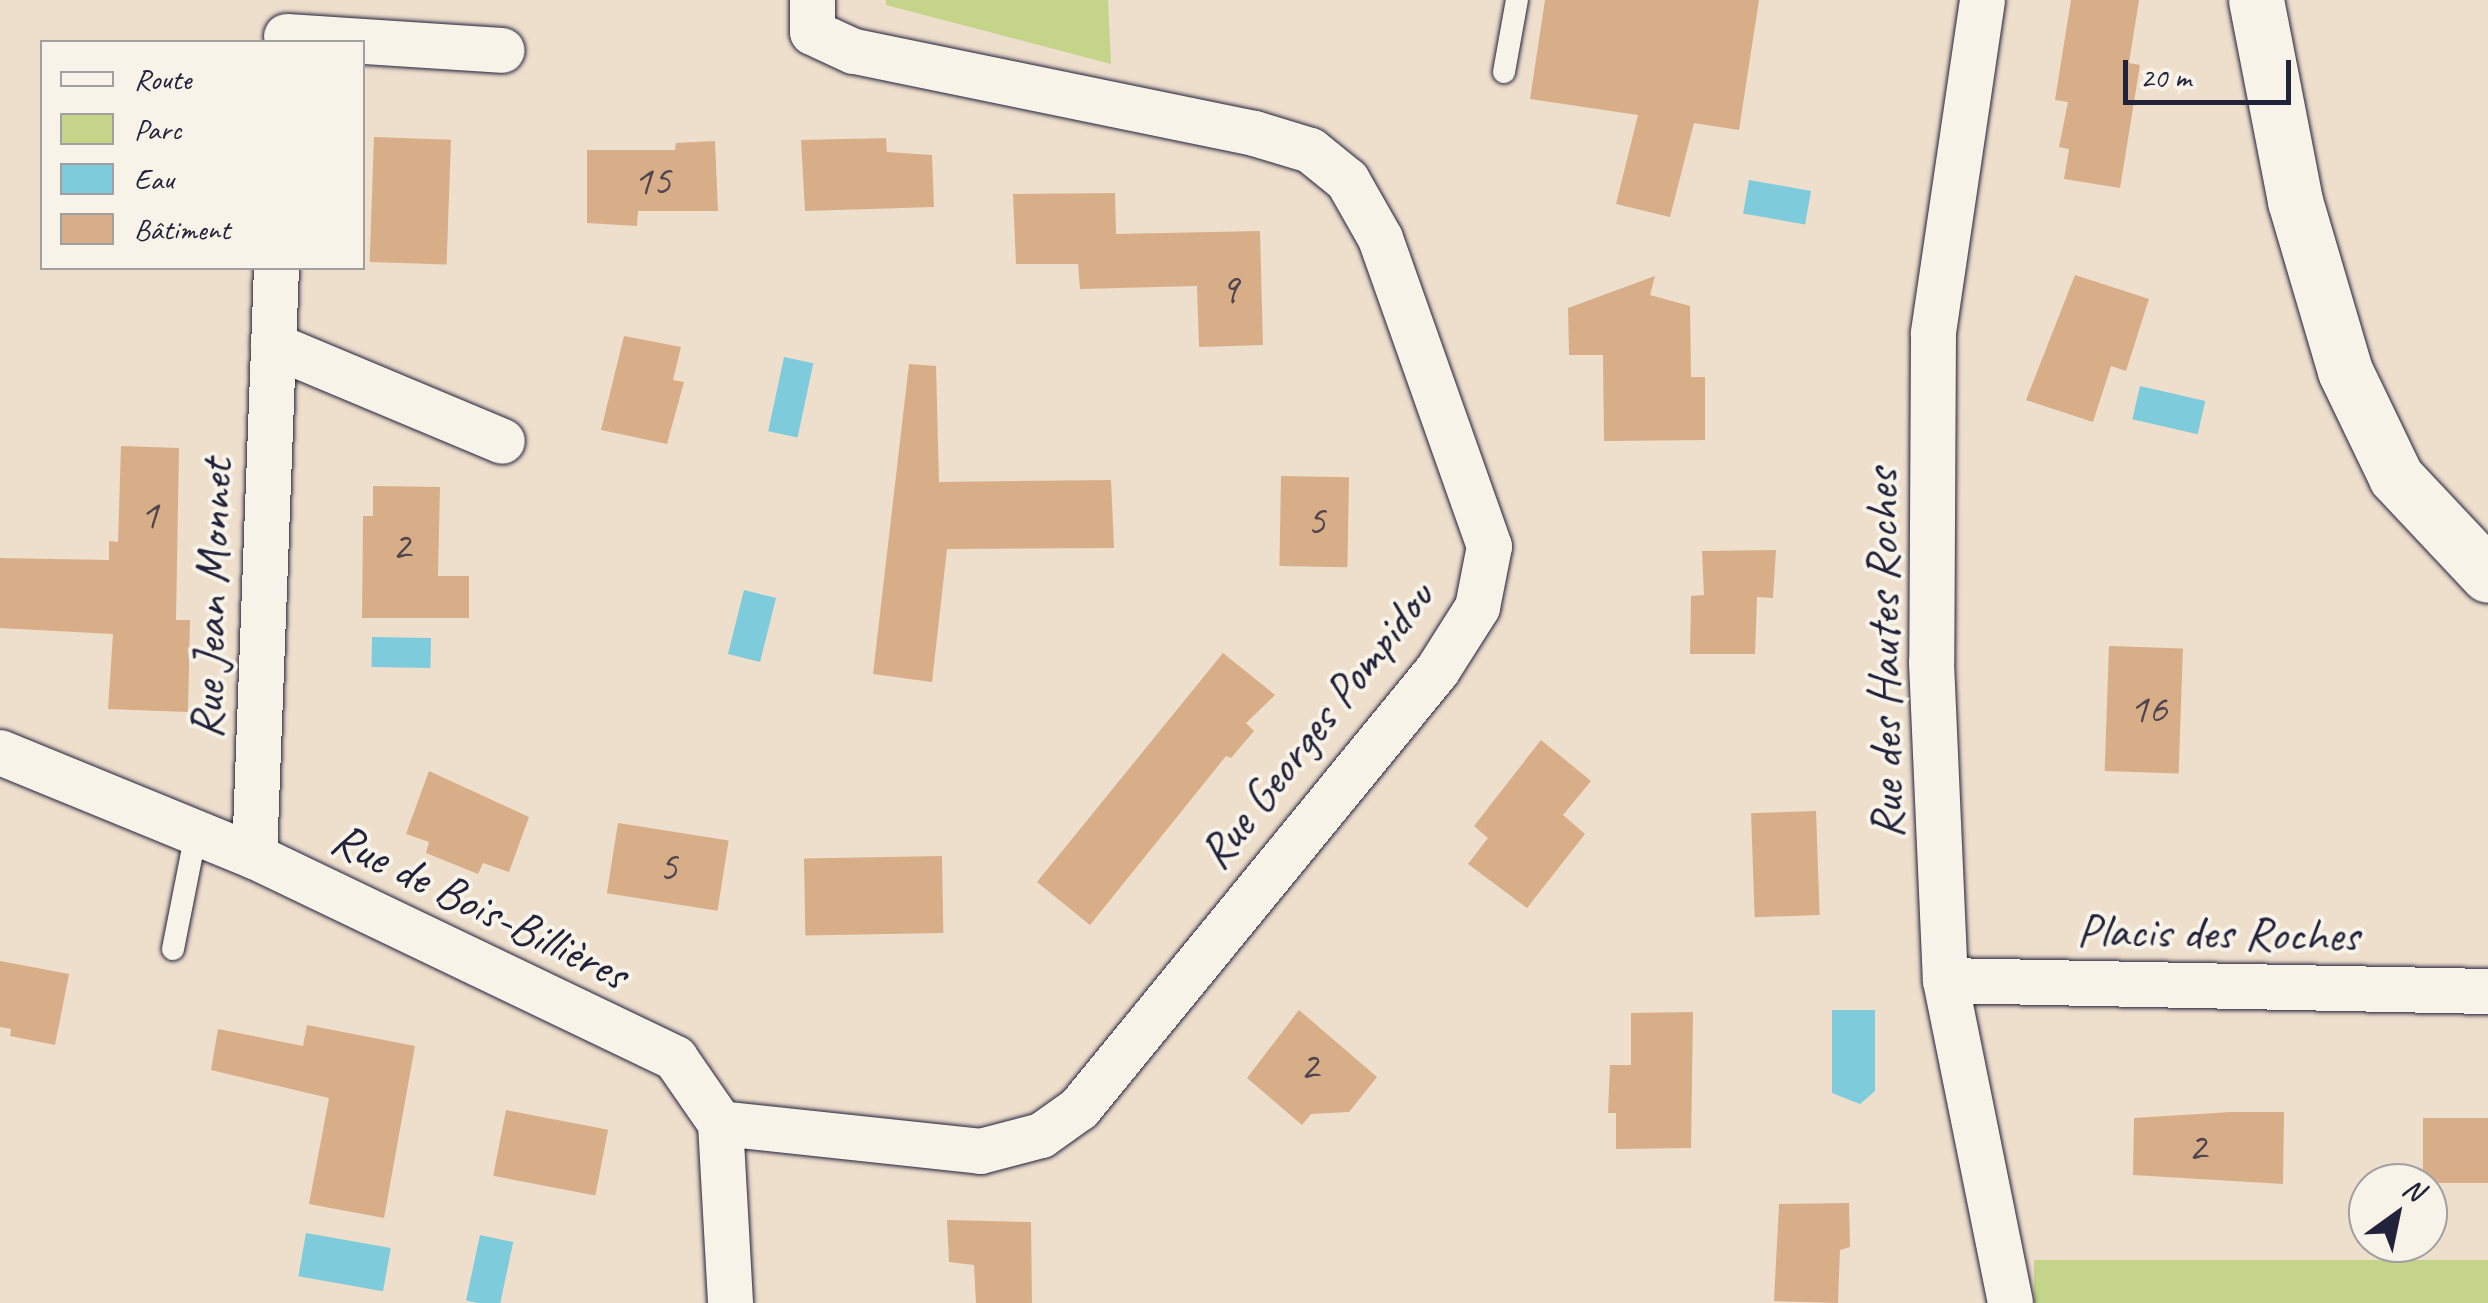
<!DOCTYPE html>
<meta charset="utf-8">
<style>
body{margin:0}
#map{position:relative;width:2488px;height:1303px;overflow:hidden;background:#eedecc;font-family:Caveat,sans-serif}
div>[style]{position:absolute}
.green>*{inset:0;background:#c4d489;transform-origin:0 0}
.water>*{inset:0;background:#7ecbdc;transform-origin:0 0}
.building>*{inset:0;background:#d8ae89;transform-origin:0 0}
.roads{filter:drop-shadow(0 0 2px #22223b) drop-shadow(0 0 2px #22223b)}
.lane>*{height:22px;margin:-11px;padding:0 11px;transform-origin:11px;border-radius:11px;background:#f7f3e8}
.street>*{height:45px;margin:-22.5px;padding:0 22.5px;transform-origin:22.5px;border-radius:22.5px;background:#f7f3e8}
.secondary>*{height:55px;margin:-27.5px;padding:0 27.5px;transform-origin:27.5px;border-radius:27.5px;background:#f7f3e8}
span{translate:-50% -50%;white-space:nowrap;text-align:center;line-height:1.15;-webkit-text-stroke:8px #f7f3e8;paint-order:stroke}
.number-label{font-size:42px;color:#50454e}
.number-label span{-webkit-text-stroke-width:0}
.street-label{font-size:48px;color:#22223b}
.legend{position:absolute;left:40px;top:40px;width:325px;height:230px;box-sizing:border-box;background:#f7f3e8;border:2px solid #a29fa3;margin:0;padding:12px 18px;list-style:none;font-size:30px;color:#22223b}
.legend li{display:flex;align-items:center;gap:20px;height:50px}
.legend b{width:50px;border:2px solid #a29fa3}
.north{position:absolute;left:2348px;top:1163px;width:100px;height:100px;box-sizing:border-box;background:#f7f3e8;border:2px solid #a29fa3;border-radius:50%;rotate:33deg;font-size:28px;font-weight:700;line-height:40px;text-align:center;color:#22223b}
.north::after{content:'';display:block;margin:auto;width:35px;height:45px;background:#22223b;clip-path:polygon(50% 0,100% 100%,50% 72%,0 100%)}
.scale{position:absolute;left:2123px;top:60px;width:168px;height:45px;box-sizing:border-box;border:5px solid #22223b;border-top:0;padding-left:12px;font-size:30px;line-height:35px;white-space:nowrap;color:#22223b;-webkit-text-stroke:8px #f7f3e8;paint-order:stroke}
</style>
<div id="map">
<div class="green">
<div style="clip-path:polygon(886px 0,1108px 0,1111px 64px,886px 5px)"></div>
<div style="left:2034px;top:1260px;width:454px;height:44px"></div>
</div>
<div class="water">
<div style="left:1749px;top:180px;width:63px;height:34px;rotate:10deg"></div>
<div style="left:784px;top:357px;width:30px;height:76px;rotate:12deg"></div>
<div style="left:2140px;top:386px;width:67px;height:34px;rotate:13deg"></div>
<div style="left:744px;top:590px;width:33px;height:66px;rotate:14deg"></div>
<div style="left:372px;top:637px;width:59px;height:30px;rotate:1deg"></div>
<div style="clip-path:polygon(1832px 1010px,1875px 1010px,1875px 1091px,1860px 1104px,1832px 1093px)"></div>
<div style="left:306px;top:1233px;width:86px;height:44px;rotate:10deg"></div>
<div style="left:480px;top:1235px;width:34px;height:67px;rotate:12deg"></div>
</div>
<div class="building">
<div style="clip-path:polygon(1545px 0,1759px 0,1739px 130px,1694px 123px,1670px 217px,1616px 204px,1638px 115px,1530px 99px)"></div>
<div style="clip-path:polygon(2071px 0,2139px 0,2129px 63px,2140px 65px,2120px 188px,2064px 179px,2069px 149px,2059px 147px,2068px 102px,2055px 100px)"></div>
<div style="left:374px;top:137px;width:77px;height:125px;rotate:2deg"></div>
<div style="clip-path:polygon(886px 138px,887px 152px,932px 155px,934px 207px,805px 211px,801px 140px)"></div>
<div style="clip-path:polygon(715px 141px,718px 211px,638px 211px,637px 226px,587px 223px,587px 150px,675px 150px,676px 143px)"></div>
<div style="clip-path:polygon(1115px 193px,1116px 234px,1260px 231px,1263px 345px,1199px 347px,1197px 286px,1080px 289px,1078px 264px,1016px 264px,1013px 194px)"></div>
<div style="clip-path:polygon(2075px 275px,2149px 299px,2126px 371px,2111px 366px,2093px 422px,2026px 400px)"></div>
<div style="clip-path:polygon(1655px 276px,1650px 295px,1690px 306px,1691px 377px,1705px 377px,1705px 440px,1604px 441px,1603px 355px,1569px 355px,1568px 308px)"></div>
<div style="clip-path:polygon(624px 336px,681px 347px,673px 380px,684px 382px,667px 444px,601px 430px)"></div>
<div style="clip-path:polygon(909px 364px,936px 366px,939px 482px,1111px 480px,1114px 548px,947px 549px,932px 682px,873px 674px)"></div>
<div style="clip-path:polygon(121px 446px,179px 448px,176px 620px,190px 620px,188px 712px,108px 709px,113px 634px,0 628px,0 558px,109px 560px,109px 541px,118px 542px)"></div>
<div style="left:1281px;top:476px;width:68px;height:90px;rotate:1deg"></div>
<div style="clip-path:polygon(373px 486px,440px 487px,438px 576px,469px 576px,469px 618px,362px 618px,363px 516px,373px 516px)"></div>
<div style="clip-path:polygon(1776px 550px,1773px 598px,1757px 597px,1755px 654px,1690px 654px,1691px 596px,1704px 595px,1702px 551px)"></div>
<div style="left:2109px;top:646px;width:74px;height:125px;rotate:2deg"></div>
<div style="clip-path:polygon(1223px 653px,1275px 695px,1246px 723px,1254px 731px,1231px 758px,1226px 756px,1090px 925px,1037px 882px)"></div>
<div style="clip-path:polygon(1541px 740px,1591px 781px,1563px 815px,1585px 834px,1527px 908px,1468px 864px,1488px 838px,1474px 826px)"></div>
<div style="clip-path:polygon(429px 771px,529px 817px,509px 872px,483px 863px,478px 874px,426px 853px,429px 842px,406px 834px)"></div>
<div style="left:1816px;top:811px;width:104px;height:65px;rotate:88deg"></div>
<div style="left:618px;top:823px;width:112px;height:71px;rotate:9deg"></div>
<div style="left:942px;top:856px;width:77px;height:138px;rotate:89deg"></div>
<div style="clip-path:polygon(0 961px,69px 974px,55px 1045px,10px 1036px,11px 1029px,0 1027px)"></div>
<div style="clip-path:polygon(1299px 1010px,1377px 1077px,1349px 1112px,1311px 1114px,1302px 1125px,1247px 1078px)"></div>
<div style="clip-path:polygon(1693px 1012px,1691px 1148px,1616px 1149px,1616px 1113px,1608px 1113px,1610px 1065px,1631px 1065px,1631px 1013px)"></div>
<div style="clip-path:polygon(307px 1025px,415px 1046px,384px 1218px,309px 1204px,329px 1098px,211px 1070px,218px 1029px,303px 1046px)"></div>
<div style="left:506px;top:1110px;width:104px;height:67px;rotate:11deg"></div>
<div style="clip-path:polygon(2231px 1112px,2284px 1112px,2283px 1184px,2133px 1175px,2134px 1118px)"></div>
<div style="left:2423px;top:1118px;width:65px;height:65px"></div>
<div style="clip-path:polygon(1849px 1203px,1850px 1247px,1840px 1250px,1838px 1303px,1774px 1301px,1779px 1204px)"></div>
<div style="clip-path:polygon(947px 1220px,1031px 1222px,1032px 1303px,976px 1303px,974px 1265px,949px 1262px)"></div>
</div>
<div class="roads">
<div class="lane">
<div style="left:1504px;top:72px;width:73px;rotate:-79.8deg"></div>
<div style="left:173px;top:949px;width:118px;rotate:-78.8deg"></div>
</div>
<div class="street">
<div style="left:1982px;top:0;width:337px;rotate:98.4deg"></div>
<div style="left:1933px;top:333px;width:329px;rotate:90.3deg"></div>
<div style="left:1931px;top:662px;width:318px;rotate:87.5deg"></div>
<div style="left:1945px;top:980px;width:329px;rotate:78.6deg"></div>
<div style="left:286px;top:36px;width:216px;rotate:3.7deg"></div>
<div style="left:273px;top:345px;width:248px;rotate:22.7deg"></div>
<div style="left:0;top:752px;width:274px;rotate:22.3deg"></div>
<div style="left:254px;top:856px;width:467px;rotate:25.6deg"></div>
<div style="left:675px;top:1058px;width:79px;rotate:55.3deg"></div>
<div style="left:720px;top:1123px;width:180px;rotate:86.8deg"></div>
<div style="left:254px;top:856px;width:588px;rotate:-87.86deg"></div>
<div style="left:1945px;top:980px;width:543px;rotate:1.16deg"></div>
<div style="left:720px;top:1123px;width:262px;rotate:6.1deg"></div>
<div style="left:980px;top:1151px;width:63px;rotate:-14.7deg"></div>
<div style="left:1041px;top:1135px;width:47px;rotate:-35.4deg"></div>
<div style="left:1079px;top:1108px;width:566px;rotate:-50.74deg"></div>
<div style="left:1437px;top:670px;width:75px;rotate:-57.6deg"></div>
<div style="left:1477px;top:607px;width:62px;rotate:-78.9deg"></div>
<div style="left:1489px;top:546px;width:327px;rotate:-109.5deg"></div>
<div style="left:1380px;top:238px;width:67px;rotate:-119.6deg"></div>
<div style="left:1347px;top:180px;width:48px;rotate:-141deg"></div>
<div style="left:1310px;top:150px;width:59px;rotate:-163.1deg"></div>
<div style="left:1254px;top:133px;width:409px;rotate:-168.4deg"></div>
<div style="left:853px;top:51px;width:45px;rotate:-155.1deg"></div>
<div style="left:812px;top:32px;width:32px;rotate:-90deg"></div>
</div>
<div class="secondary">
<div style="left:2256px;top:0;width:205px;rotate:79deg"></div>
<div style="left:2295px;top:201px;width:177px;rotate:73.6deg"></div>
<div style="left:2345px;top:371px;width:118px;rotate:64.3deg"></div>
<div style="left:2396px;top:477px;width:134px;rotate:46.8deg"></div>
</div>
</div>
<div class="number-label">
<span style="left:652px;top:181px">15</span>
<span style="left:1229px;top:289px">9</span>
<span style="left:149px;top:515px">1</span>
<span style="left:1316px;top:521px">5</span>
<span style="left:401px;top:546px">2</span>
<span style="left:2148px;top:709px">16</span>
<span style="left:668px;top:867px">5</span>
<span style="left:1309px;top:1066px">2</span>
<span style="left:2197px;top:1147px">2</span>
</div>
<div class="street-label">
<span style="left:211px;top:599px;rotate:-88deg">Rue Jean Monnet</span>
<span style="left:1884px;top:654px;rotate:-91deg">Rue des Hautes Roches</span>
<span style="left:1316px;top:725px;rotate:-52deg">Rue Georges Pompidou</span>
<span style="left:480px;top:906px;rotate:26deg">Rue de Bois-Billières</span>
<span style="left:2218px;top:933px;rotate:1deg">Placis des Roches</span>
</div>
<ul class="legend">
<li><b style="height:12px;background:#f7f3e8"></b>Route</li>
<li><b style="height:28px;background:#c4d489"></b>Parc</li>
<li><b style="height:28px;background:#7ecbdc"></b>Eau</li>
<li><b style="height:28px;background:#d8ae89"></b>Bâtiment</li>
</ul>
<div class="north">N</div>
<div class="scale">20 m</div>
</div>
